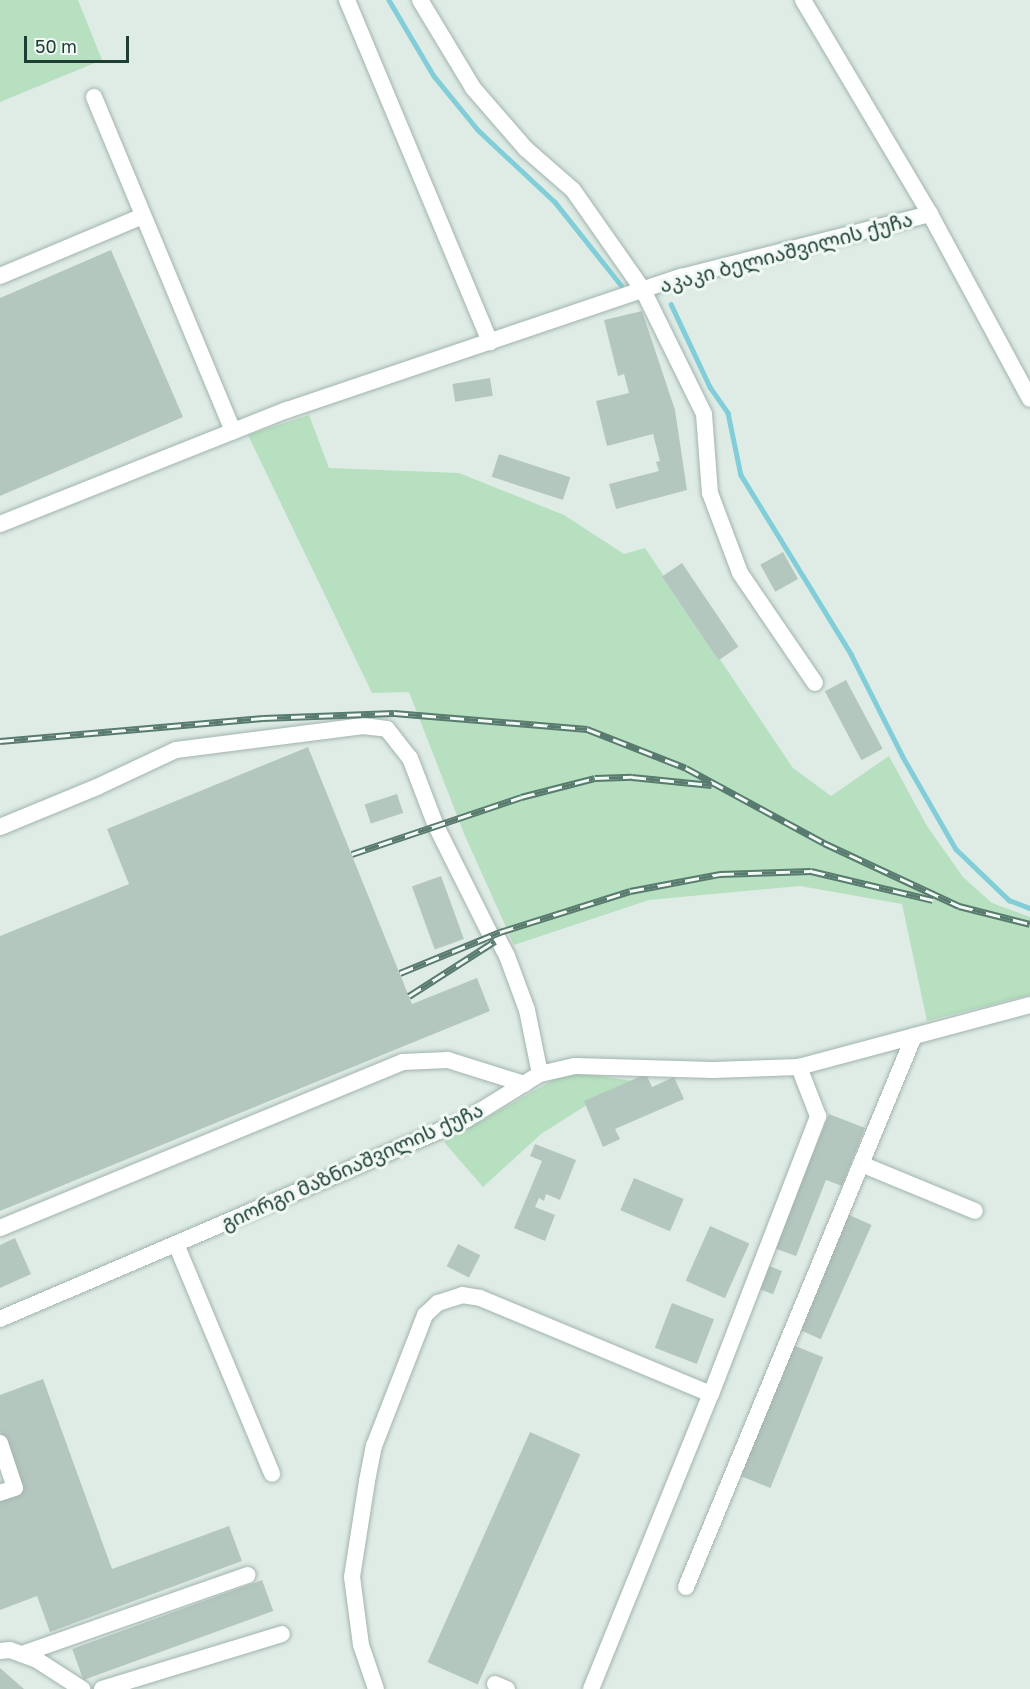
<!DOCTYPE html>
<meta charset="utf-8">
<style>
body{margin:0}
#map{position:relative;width:1030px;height:1689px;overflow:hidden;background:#dfece6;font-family:"Golos Text","Noto Sans Georgian",sans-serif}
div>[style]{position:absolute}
.green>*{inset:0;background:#b6e0bf}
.stream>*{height:4.5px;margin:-2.25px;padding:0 2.25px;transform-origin:2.25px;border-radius:2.25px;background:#81ced8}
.building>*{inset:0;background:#b4c7bf;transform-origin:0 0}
.roads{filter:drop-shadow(0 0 2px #a1b4ad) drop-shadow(0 0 2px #a1b4ad)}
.minor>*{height:16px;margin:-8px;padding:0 8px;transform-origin:8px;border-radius:8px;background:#fff}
.rail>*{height:7px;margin-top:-3.5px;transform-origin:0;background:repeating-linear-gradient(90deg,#f0f9f4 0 14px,#597a6f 0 28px);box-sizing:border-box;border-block:2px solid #597a6f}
span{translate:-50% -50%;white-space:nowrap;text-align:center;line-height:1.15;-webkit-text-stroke:6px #f0f9f4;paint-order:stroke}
.street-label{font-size:20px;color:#1e3e34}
.scale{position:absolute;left:24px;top:36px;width:105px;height:27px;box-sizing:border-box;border:3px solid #1e3e34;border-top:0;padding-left:8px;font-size:18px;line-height:21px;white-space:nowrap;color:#1e3e34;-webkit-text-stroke:4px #f0f9f4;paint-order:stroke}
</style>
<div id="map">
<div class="green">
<div style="clip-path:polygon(0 0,78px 0,102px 60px,0 102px)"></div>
<div style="clip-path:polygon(309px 415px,329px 468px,459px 473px,564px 515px,624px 554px,645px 548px,793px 768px,831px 796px,889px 756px,927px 826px,963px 877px,992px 903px,1030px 917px,1030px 995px,927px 1021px,902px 904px,800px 886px,649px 900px,514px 945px,465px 836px,409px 692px,372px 693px,248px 435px)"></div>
<div style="clip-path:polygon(582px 1073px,651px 1084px,612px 1089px,541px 1134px,483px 1187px,444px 1142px,555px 1079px)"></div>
</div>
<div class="stream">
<div style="left:389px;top:0;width:88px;rotate:59.4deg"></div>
<div style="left:434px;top:76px;width:70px;rotate:50.8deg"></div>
<div style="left:478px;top:130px;width:105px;rotate:43.1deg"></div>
<div style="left:555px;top:202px;width:106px;rotate:51.5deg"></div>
<div style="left:671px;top:304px;width:92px;rotate:64.8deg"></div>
<div style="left:710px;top:387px;width:32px;rotate:55deg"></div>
<div style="left:728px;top:413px;width:63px;rotate:78.2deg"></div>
<div style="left:741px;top:475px;width:210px;rotate:58.4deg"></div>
<div style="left:851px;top:654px;width:115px;rotate:63.2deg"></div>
<div style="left:903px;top:757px;width:106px;rotate:60.1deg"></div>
<div style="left:956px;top:849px;width:74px;rotate:43.9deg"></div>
<div style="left:1009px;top:900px;width:22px;rotate:21deg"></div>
</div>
<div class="building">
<div style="clip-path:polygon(111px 250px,183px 417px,0 496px,0 298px)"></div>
<div style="clip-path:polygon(642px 311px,675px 410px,687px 490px,616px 509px,609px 484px,659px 471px,656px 462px,660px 461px,653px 434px,607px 446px,596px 401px,629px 393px,624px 374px,618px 376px,604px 320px)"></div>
<div style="left:490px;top:378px;width:18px;height:38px;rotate:81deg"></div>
<div style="left:499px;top:454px;width:75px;height:24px;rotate:18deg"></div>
<div style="left:783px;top:552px;width:31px;height:26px;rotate:61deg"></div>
<div style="left:682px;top:563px;width:101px;height:24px;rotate:56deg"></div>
<div style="left:846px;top:680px;width:78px;height:24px;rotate:62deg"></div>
<div style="clip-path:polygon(308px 747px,412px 1004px,477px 978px,490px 1011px,0 1211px,0 936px,129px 884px,107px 829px)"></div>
<div style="left:397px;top:794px;width:20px;height:34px;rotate:72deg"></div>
<div style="left:441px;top:876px;width:67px;height:31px;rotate:70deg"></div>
<div style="clip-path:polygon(646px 1074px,652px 1087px,674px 1077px,684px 1099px,615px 1129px,620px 1139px,603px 1147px,584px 1101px)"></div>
<div style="clip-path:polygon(829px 1114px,865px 1128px,842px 1186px,826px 1180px,796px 1256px,774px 1248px,807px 1154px,812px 1156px)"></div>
<div style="clip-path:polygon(535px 1144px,576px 1160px,560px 1200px,546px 1194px,544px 1201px,539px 1198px,535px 1207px,555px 1215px,545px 1241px,514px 1228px,542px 1161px,530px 1156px)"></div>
<div style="left:634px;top:1178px;width:54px;height:35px;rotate:23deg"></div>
<div style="left:847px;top:1214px;width:27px;height:125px;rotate:24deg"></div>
<div style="left:710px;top:1226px;width:43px;height:60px;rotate:24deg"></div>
<div style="clip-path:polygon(15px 1238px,31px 1274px,0 1288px,0 1245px)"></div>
<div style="left:458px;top:1244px;width:25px;height:25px;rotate:27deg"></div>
<div style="left:769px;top:1266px;width:14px;height:25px;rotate:21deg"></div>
<div style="left:672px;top:1303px;width:45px;height:48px;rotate:21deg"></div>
<div style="left:788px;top:1343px;width:38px;height:141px;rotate:22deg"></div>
<div style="clip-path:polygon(43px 1379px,112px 1569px,229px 1526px,242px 1561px,50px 1632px,37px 1596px,0 1610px,0 1500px,22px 1492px,0 1431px,0 1395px)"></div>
<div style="left:530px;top:1432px;width:55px;height:252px;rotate:24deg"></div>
<div style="left:262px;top:1580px;width:33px;height:202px;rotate:70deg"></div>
<div style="clip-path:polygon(0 1668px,24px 1689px,0 1689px)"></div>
</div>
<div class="roads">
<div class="minor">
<div style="left:347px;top:0;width:371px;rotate:67.3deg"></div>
<div style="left:420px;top:0;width:103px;rotate:58.9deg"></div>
<div style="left:473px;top:88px;width:81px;rotate:49deg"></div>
<div style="left:526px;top:149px;width:62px;rotate:41.1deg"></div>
<div style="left:573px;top:190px;width:122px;rotate:55deg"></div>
<div style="left:643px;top:290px;width:138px;rotate:63.8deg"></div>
<div style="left:704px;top:414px;width:79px;rotate:85.7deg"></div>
<div style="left:710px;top:493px;width:85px;rotate:69.4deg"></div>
<div style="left:740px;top:573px;width:133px;rotate:55.7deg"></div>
<div style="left:803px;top:0;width:249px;rotate:59.3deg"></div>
<div style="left:930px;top:214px;width:210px;rotate:61.6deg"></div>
<div style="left:94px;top:97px;width:362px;rotate:67.4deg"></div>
<div style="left:0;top:276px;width:155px;rotate:-22.8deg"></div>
<div style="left:0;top:524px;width:309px;rotate:-21.7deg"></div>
<div style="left:287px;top:410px;width:416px;rotate:-18.7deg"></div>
<div style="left:681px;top:277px;width:257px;rotate:-14.2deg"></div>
<div style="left:0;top:827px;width:105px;rotate:-22.4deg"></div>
<div style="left:97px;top:787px;width:87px;rotate:-25.1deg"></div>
<div style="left:176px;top:750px;width:189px;rotate:-7.3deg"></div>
<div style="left:363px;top:726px;width:24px;rotate:7deg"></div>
<div style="left:387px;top:729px;width:37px;rotate:52deg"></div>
<div style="left:410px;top:758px;width:73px;rotate:69.1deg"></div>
<div style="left:436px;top:826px;width:123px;rotate:63.4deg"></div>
<div style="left:491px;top:936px;width:8px;rotate:23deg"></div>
<div style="left:498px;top:939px;width:19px;rotate:62deg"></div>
<div style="left:507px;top:956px;width:58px;rotate:69.7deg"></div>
<div style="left:527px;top:1010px;width:65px;rotate:78.5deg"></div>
<div style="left:861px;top:1164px;width:123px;rotate:22.4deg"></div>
<div style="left:0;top:1228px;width:435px;rotate:-22.4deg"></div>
<div style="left:402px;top:1062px;width:46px;rotate:-2.5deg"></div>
<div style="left:448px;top:1060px;width:80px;rotate:17.5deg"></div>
<div style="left:176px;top:1244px;width:249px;rotate:67.3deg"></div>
<div style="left:0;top:1319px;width:508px;rotate:-23.18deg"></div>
<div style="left:467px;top:1119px;width:86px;rotate:-31.7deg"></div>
<div style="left:540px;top:1074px;width:36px;rotate:-13deg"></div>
<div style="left:575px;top:1066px;width:138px;rotate:1.7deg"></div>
<div style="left:713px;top:1070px;width:86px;rotate:-2deg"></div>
<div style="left:799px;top:1067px;width:239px;rotate:-15deg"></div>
<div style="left:0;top:1443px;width:47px;rotate:71.6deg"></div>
<div style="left:15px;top:1488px;width:16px;rotate:162deg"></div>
<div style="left:686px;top:1587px;width:596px;rotate:-67.52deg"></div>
<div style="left:0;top:1651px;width:10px;rotate:-6deg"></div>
<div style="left:10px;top:1650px;width:29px;rotate:20deg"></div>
<div style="left:37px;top:1660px;width:54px;rotate:32.8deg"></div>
<div style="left:22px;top:1654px;width:239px;rotate:-19.3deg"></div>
<div style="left:495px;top:1684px;width:13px;rotate:23deg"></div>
<div style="left:102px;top:1689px;width:188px;rotate:-17deg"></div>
<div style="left:376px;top:1689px;width:46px;rotate:-108.8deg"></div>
<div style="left:361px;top:1645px;width:69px;rotate:-97.5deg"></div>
<div style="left:352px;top:1577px;width:97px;rotate:-81.1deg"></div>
<div style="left:367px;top:1481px;width:36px;rotate:-79deg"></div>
<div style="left:374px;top:1446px;width:141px;rotate:-68.7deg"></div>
<div style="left:425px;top:1315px;width:18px;rotate:-43deg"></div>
<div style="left:438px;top:1303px;width:25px;rotate:-18deg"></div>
<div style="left:462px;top:1295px;width:18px;rotate:9deg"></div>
<div style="left:480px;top:1298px;width:250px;rotate:22.6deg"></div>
<div style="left:591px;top:1689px;width:318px;rotate:-67.9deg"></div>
<div style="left:711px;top:1394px;width:298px;rotate:-68.9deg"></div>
<div style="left:818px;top:1116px;width:53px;rotate:-111.2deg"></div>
</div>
</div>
<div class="rail">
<div style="left:0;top:741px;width:264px;rotate:-5deg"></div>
<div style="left:263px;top:718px;width:131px;rotate:-2.2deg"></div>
<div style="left:394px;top:713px;width:194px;rotate:4.7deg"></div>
<div style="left:587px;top:729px;width:106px;rotate:21.5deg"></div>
<div style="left:686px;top:768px;width:157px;rotate:28.5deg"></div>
<div style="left:824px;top:843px;width:149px;rotate:25deg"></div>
<div style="left:959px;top:906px;width:73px;rotate:14.2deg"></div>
<div style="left:352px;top:854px;width:178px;rotate:-18.6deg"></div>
<div style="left:521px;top:797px;width:76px;rotate:-14.4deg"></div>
<div style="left:595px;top:778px;width:37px;rotate:-2deg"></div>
<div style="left:632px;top:777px;width:80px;rotate:5.7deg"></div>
<div style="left:400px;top:973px;width:108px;rotate:-22.3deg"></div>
<div style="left:500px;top:932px;width:136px;rotate:-17.5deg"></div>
<div style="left:630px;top:891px;width:92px;rotate:-10.7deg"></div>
<div style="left:720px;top:874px;width:91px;rotate:-1.9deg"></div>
<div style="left:811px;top:871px;width:125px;rotate:13.4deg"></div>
<div style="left:409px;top:996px;width:102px;rotate:-32.6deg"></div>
</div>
<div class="street-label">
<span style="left:786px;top:252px;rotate:-15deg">აკაკი ბელიაშვილის ქუჩა</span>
<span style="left:352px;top:1166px;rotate:-24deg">გიორგი მაზნიაშვილის ქუჩა</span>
</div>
<div class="scale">50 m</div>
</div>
